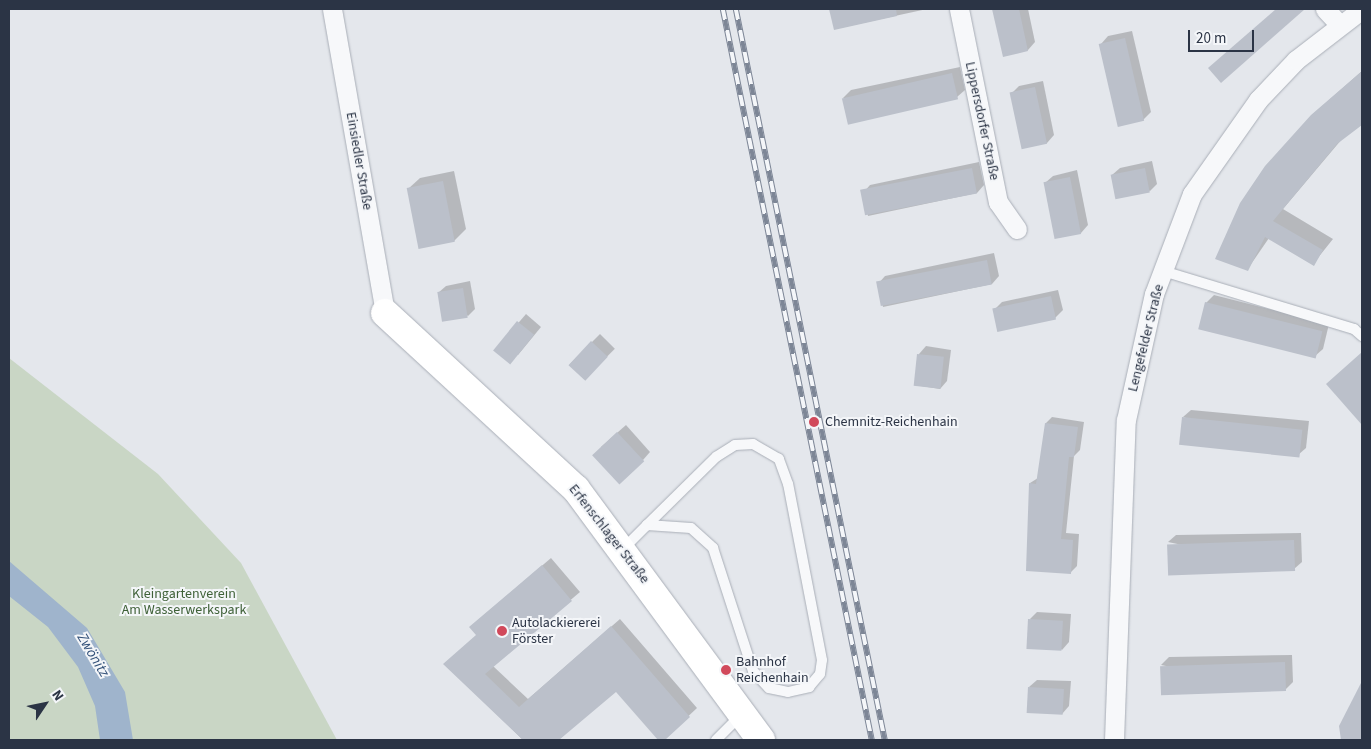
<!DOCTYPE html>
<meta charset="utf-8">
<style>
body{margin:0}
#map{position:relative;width:1371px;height:749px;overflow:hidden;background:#e4e7ec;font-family:"Source Sans 3",sans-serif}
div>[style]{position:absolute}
.green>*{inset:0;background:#c9d6c5}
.water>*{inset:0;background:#9fb4cc}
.shadow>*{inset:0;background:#0003;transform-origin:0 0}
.building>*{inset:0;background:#bbc0ca;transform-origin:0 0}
.roads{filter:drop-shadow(0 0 1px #a9aeb7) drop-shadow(0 0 1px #a9aeb7)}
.lane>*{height:10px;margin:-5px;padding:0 5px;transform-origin:5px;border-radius:5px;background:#f7f8fa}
.street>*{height:19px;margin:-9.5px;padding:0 9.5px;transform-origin:9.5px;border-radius:9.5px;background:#f7f8fa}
.secondary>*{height:28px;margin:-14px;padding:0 14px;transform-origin:14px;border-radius:14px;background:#fff}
.rail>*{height:5.5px;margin-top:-2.75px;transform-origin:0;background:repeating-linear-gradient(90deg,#f4f6f9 0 11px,#7d8696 0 22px);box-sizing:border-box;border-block:1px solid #7d8696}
.dots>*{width:14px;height:14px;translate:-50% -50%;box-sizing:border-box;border:2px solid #f4f6f9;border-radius:50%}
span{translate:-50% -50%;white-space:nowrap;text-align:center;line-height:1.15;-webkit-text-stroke:4px #f4f6f9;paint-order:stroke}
.street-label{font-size:14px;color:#2b3445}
.poi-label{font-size:14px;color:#2b3445}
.left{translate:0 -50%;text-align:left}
.park-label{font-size:14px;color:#3f6138}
.water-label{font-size:15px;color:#34527a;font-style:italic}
.frame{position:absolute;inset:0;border:10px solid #2b3445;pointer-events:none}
.north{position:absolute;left:20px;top:679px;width:50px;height:50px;-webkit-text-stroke:4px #f4f6f9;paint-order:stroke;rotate:56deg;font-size:14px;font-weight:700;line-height:20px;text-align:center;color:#2b3445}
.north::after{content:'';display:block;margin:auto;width:18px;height:22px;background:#2b3445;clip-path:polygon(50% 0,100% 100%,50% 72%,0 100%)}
.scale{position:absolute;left:1188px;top:30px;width:66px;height:22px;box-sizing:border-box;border:2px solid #2b3445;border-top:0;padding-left:6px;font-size:15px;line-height:18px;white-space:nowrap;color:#2b3445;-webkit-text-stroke:4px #f4f6f9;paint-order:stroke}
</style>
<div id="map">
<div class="green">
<div style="clip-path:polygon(9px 358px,158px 474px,241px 563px,337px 740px,9px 740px)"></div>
</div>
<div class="water">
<div style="clip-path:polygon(9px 561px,87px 628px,125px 692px,133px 740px,100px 740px,95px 706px,78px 667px,48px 627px,9px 596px)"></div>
</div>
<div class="shadow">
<div style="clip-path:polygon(830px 9px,927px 9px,835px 29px)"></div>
<div style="clip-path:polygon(993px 9px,1028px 9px,1035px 42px,1028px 50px,1004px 55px)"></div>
<div style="clip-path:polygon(1132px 31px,1151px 112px,1143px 120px,1101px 44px,1108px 36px)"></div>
<div style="clip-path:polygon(960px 67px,965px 90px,957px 97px,843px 98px,851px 90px)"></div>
<div style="clip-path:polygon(1362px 71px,1362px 123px,1342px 139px,1283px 209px,1333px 239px,1313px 264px,1269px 238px,1247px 270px,1311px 116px)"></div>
<div style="clip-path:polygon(1043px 81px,1054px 135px,1047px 143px,1023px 148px,1011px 94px,1019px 86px)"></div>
<div style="clip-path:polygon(1152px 161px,1157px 184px,1150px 191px,1112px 175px,1120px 168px)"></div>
<div style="clip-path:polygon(979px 162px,984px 185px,977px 193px,868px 216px,863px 193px,870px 185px)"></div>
<div style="clip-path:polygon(1077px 170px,1088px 225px,1081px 233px,1057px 238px,1045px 183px,1053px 176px)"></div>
<div style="clip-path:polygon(454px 171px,466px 229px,454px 241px,408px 189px,420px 178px)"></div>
<div style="clip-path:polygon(994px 253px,999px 276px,992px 284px,883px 307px,878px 284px,885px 276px)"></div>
<div style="clip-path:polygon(470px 281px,475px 309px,468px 316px,438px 293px,446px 286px)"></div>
<div style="clip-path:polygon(1058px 290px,1063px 310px,1055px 318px,994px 310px,1002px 302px)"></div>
<div style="clip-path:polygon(1214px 295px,1329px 324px,1323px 349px,1315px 356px,1206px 303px)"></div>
<div style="clip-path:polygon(526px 314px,541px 327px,518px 355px,495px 350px)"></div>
<div style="left:600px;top:334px;width:21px;height:43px;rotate:45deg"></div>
<div style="clip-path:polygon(926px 346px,951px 350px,947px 381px,940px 389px,915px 385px,919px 354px)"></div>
<div style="clip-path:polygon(1362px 353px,1362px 423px,1328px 384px)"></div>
<div style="clip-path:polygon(1191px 410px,1309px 421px,1306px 448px,1298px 455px,1183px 417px)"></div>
<div style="clip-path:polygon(1052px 417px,1084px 422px,1080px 450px,1074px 456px,1066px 533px,1079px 534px,1077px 566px,1071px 572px,1030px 483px,1038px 478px,1046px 423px)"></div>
<div style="clip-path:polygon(626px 425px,650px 452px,643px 460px,601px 447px)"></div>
<div style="clip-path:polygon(1301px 533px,1302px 562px,1294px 569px,1168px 542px,1176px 535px)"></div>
<div style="clip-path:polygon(551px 558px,580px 592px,493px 666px,528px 699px,620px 619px,697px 708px,663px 740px,616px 690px,558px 740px,523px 740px,445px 664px,477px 635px,470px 627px)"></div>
<div style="clip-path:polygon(1037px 612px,1071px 614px,1069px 642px,1062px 650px,1030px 619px)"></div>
<div style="clip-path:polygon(1292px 655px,1293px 682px,1285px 690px,1161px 665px,1169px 657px)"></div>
<div style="clip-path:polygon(1037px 680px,1071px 681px,1069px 706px,1062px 714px,1029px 687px)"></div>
<div style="clip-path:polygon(1362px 689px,1362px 740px,1343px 740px,1340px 726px)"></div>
</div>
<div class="building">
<div style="clip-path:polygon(829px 9px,896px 9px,897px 16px,834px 30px)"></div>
<div style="clip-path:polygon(992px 9px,1019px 9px,1028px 51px,1003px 57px)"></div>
<div style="clip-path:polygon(1276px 9px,1305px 9px,1221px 83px,1208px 68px)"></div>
<div style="left:1125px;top:38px;width:85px;height:27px;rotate:77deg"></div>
<div style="clip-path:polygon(1362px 71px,1362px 125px,1337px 144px,1273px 221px,1323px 250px,1314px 266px,1265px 237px,1248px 271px,1215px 259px,1240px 203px,1265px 166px,1311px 115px)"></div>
<div style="left:952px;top:73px;width:27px;height:113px;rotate:77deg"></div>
<div style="left:1035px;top:87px;width:58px;height:26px;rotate:78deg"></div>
<div style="left:972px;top:168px;width:26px;height:114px;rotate:79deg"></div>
<div style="left:1145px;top:168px;width:25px;height:35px;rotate:79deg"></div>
<div style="left:1070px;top:177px;width:58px;height:27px;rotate:79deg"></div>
<div style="left:443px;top:181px;width:62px;height:37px;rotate:79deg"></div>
<div style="left:987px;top:260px;width:25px;height:113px;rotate:79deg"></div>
<div style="left:463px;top:288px;width:30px;height:26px;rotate:81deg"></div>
<div style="left:1051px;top:296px;width:24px;height:60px;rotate:78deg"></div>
<div style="left:1205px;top:302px;width:121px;height:28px;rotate:14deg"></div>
<div style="left:517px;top:321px;width:22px;height:38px;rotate:39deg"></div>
<div style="left:591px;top:341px;width:23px;height:33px;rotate:43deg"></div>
<div style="clip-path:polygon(1362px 352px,1362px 425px,1326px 384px)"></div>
<div style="left:917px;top:354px;width:27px;height:32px;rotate:6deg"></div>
<div style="left:1182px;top:417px;width:121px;height:28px;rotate:6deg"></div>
<div style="clip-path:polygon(1045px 423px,1078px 427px,1074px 457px,1069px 457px,1061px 539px,1073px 540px,1071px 574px,1026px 571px,1029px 483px,1036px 484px)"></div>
<div style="left:617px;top:432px;width:40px;height:34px;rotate:47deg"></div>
<div style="left:1294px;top:540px;width:31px;height:127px;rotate:88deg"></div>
<div style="clip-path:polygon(542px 565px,572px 601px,485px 674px,519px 707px,611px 626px,690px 717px,665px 740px,658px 740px,616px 692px,559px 740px,523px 740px,443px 664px,476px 635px,469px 627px)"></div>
<div style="left:1028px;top:619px;width:35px;height:30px;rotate:3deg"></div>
<div style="left:1285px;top:662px;width:29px;height:125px;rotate:88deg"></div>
<div style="clip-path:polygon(1362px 681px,1362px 740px,1341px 740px,1339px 726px)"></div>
<div style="left:1028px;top:687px;width:36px;height:26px;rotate:3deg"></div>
</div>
<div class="roads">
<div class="lane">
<div style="left:1163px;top:271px;width:200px;rotate:16.9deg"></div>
<div style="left:1354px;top:329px;width:11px;rotate:41deg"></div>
<div style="left:623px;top:549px;width:34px;rotate:-45deg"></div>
<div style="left:647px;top:525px;width:44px;rotate:3.9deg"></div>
<div style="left:691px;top:528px;width:30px;rotate:42deg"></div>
<div style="left:713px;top:548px;width:129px;rotate:72deg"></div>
<div style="left:753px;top:671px;width:23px;rotate:47deg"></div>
<div style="left:769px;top:688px;width:19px;rotate:12deg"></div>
<div style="left:788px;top:692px;width:22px;rotate:-13deg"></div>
<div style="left:809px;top:687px;width:17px;rotate:-50deg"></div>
<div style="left:820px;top:674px;width:14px;rotate:-82deg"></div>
<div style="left:822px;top:660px;width:179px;rotate:-100.9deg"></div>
<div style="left:788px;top:484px;width:27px;rotate:-110deg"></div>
<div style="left:779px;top:459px;width:30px;rotate:-150deg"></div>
<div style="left:753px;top:444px;width:18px;rotate:177deg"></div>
<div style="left:735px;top:445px;width:22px;rotate:148deg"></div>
<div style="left:716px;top:457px;width:97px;rotate:135.4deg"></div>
<div style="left:716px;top:740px;width:35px;rotate:-45deg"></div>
</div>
<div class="street">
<div style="left:332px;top:9px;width:309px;rotate:80.1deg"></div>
<div style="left:959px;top:9px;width:197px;rotate:78.6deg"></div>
<div style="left:998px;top:202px;width:33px;rotate:55deg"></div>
<div style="left:1325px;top:9px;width:21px;rotate:47deg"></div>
<div style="left:1114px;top:740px;width:320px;rotate:-87.9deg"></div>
<div style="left:1126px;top:420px;width:129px;rotate:-77.5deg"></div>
<div style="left:1154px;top:294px;width:107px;rotate:-69.2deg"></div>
<div style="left:1192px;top:194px;width:115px;rotate:-54.9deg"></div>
<div style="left:1258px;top:100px;width:55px;rotate:-46.5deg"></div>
<div style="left:1296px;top:60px;width:83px;rotate:-37.7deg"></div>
</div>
<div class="secondary">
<div style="left:385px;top:313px;width:260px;rotate:42.7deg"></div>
<div style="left:576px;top:489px;width:312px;rotate:53.6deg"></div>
</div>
</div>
<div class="rail">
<div style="left:723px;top:9px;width:746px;rotate:78.48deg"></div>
<div style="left:736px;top:9px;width:746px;rotate:78.48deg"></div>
</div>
<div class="dots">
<div style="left:814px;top:422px;background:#d1495b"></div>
<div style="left:502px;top:631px;background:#d1495b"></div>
<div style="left:726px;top:670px;background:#d1495b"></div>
</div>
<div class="street-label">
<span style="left:982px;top:121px;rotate:78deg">Lippersdorfer Straße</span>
<span style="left:359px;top:161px;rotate:80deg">Einsiedler Straße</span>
<span style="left:1146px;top:338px;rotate:-76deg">Lengefelder Straße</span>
<span style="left:609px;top:534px;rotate:52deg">Erfenschlager Straße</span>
</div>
<div class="poi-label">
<span class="left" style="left:825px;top:422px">Chemnitz-Reichenhain</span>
<span class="left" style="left:512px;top:631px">Autolackiererei<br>Förster</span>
<span class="left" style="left:736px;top:670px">Bahnhof<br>Reichenhain</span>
</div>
<div class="park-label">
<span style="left:184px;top:602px">Kleingartenverein<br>Am Wasserwerkspark</span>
</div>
<div class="water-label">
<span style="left:93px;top:655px;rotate:59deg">Zwönitz</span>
</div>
<div class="frame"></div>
<div class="north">N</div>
<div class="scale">20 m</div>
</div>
